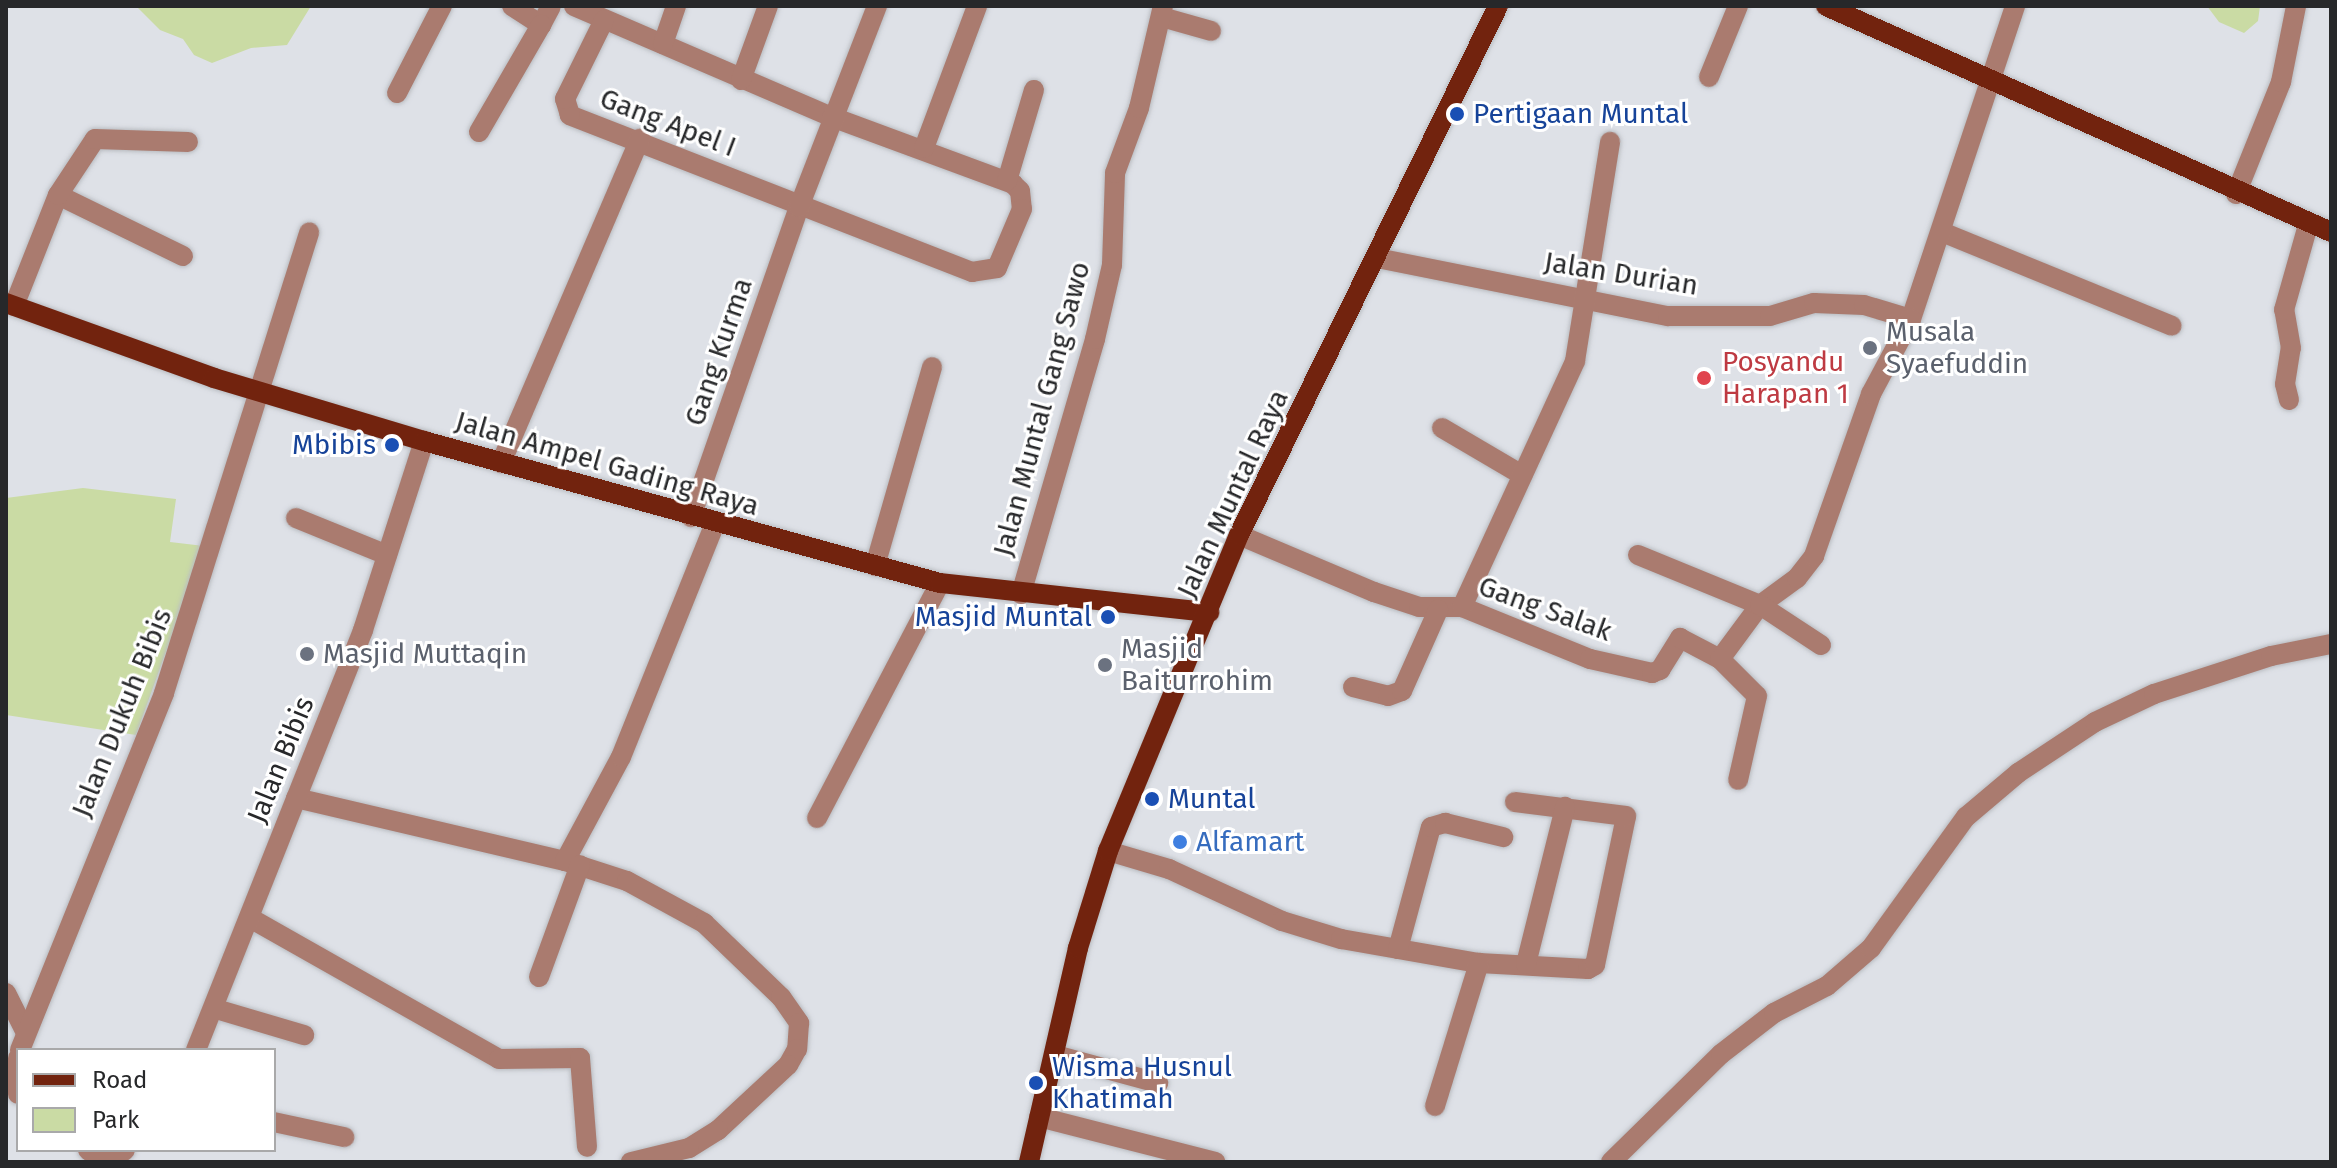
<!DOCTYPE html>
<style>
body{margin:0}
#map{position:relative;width:2337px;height:1168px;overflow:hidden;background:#dee1e7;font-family:"Fira Sans",sans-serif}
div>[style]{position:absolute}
.green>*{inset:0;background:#cadba4}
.roads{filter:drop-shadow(0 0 2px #b9bcc1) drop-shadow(0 0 2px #b9bcc1)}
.minor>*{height:20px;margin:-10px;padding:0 10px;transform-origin:10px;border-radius:10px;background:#aa7b6f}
.major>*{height:20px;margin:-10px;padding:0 10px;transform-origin:10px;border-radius:10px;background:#72230e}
.dots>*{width:22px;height:22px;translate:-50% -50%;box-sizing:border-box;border:4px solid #fff;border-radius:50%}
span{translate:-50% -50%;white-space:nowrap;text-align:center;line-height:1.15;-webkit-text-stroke:6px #fff;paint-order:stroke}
.transit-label{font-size:28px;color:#164399}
.left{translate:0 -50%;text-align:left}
.right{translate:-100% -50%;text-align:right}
.street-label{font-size:28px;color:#27282a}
.worship-label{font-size:28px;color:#5b616d}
.health-label{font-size:28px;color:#be3a42}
.shop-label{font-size:28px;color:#366cbe}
.frame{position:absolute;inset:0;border:8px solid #27282a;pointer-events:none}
.legend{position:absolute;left:16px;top:1048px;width:260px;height:104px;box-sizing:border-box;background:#fff;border:2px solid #a9a9aa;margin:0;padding:10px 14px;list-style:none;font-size:24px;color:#27282a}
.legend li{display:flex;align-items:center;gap:16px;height:40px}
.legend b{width:40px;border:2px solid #a9a9aa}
</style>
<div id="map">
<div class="green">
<div style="clip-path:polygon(136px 6px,311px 6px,287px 45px,251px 48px,212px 63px,194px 55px,183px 39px,160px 30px)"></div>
<div style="clip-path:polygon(2207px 6px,2260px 6px,2258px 21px,2244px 33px,2219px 22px)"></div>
<div style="clip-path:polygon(83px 488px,176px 499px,170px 542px,204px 546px,136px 735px,6px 715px,6px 498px)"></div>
</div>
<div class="roads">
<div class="minor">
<div style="left:512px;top:6px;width:35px;rotate:33deg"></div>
<div style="left:541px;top:25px;width:21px;rotate:-62deg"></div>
<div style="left:574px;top:6px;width:281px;rotate:23.3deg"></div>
<div style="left:832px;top:117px;width:193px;rotate:20.3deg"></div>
<div style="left:1013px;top:184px;width:10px;rotate:45deg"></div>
<div style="left:1020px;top:191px;width:18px;rotate:84deg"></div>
<div style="left:1022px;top:209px;width:64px;rotate:113deg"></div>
<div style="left:997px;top:268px;width:25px;rotate:171deg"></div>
<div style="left:972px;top:272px;width:432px;rotate:-158.7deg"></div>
<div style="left:570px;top:115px;width:17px;rotate:-107deg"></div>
<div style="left:565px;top:99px;width:88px;rotate:-63.7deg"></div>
<div style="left:1162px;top:17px;width:51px;rotate:15.9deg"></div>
<div style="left:663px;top:44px;width:40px;rotate:-71.1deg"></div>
<div style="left:1709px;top:77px;width:77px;rotate:-67.8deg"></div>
<div style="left:741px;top:80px;width:79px;rotate:-70deg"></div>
<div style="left:397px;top:93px;width:98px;rotate:-62.7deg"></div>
<div style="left:479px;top:132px;width:124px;rotate:-59.9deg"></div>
<div style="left:924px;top:148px;width:152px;rotate:-69.5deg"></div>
<div style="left:1007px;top:181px;width:95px;rotate:-73.5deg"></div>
<div style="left:2236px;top:194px;width:121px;rotate:-68.1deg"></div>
<div style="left:2281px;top:82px;width:77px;rotate:-78.8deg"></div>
<div style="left:58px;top:195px;width:139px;rotate:26deg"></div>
<div style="left:1942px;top:232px;width:248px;rotate:22.2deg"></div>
<div style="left:1377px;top:258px;width:297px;rotate:11.3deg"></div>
<div style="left:1668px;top:316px;width:102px"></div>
<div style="left:1770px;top:316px;width:46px;rotate:-16.5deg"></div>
<div style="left:1814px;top:303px;width:50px;rotate:2.3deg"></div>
<div style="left:1864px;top:305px;width:49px;rotate:16.6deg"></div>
<div style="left:1911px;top:319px;width:330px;rotate:-71.6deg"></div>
<div style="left:14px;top:306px;width:119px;rotate:-68.4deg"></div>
<div style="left:58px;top:195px;width:67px;rotate:-56.5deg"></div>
<div style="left:95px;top:139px;width:93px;rotate:1.8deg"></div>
<div style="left:2289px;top:400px;width:16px;rotate:-104deg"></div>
<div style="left:2285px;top:384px;width:36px;rotate:-81deg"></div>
<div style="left:2291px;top:348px;width:39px;rotate:-100deg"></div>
<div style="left:2284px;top:310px;width:88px;rotate:-74.2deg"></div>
<div style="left:1442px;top:428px;width:93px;rotate:30.4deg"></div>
<div style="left:501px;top:463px;width:353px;rotate:-66.8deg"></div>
<div style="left:691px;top:517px;width:328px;rotate:-70.8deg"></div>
<div style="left:799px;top:207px;width:216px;rotate:-68.8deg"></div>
<div style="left:296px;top:518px;width:98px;rotate:22.1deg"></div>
<div style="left:1239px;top:535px;width:147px;rotate:22.9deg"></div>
<div style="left:1374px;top:592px;width:47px;rotate:18.4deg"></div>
<div style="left:1419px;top:607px;width:43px"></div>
<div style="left:1462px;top:607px;width:138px;rotate:22.1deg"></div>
<div style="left:1590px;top:659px;width:64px;rotate:12.7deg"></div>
<div style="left:1652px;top:673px;width:9px;rotate:-21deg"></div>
<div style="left:1660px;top:670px;width:38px;rotate:-58deg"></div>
<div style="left:1680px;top:638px;width:45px;rotate:27.7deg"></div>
<div style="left:1720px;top:659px;width:67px;rotate:-53.5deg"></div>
<div style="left:1760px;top:605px;width:46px;rotate:-36.1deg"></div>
<div style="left:1797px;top:578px;width:28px;rotate:-52deg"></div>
<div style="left:1814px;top:556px;width:172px;rotate:-70.6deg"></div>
<div style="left:1871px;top:394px;width:85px;rotate:-61.9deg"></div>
<div style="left:1638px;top:555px;width:132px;rotate:22.3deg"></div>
<div style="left:1760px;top:605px;width:73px;rotate:33.3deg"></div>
<div style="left:875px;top:566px;width:207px;rotate:-74deg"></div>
<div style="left:1021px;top:594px;width:266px;rotate:-73.8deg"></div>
<div style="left:1095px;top:339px;width:76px;rotate:-77.1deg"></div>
<div style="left:1112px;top:265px;width:92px;rotate:-88.1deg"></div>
<div style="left:1115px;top:173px;width:69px;rotate:-69.7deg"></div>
<div style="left:1139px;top:108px;width:105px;rotate:-76.8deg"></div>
<div style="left:1462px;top:607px;width:271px;rotate:-65.3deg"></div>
<div style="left:1575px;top:361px;width:222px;rotate:-80.9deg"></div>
<div style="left:1720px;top:659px;width:52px;rotate:45deg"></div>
<div style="left:1757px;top:696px;width:86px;rotate:102.7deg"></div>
<div style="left:1353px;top:687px;width:36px;rotate:14deg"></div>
<div style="left:1388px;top:696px;width:15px;rotate:-20deg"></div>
<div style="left:1402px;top:691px;width:89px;rotate:-66deg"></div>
<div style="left:296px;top:798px;width:276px;rotate:13.2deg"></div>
<div style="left:565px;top:861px;width:65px;rotate:17.9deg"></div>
<div style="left:627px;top:881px;width:88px;rotate:28.6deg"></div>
<div style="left:704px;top:923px;width:107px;rotate:43.9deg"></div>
<div style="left:781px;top:997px;width:32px;rotate:55deg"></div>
<div style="left:799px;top:1023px;width:26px;rotate:94deg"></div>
<div style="left:797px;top:1049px;width:18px;rotate:119deg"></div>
<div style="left:788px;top:1065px;width:96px;rotate:137.1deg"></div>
<div style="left:718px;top:1130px;width:34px;rotate:148deg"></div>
<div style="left:689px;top:1148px;width:60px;rotate:166.4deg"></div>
<div style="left:817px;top:818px;width:265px;rotate:-62.4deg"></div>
<div style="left:1108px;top:851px;width:64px;rotate:16.4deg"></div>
<div style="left:1169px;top:869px;width:124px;rotate:24.7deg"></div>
<div style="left:1282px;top:921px;width:62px;rotate:17deg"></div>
<div style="left:1341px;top:939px;width:140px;rotate:9.9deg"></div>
<div style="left:1479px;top:963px;width:109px;rotate:3.2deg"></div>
<div style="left:1588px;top:969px;width:8px;rotate:-30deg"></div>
<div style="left:1595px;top:965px;width:152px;rotate:-78.2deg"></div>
<div style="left:1626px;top:816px;width:112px;rotate:-172.8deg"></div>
<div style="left:565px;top:861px;width:118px;rotate:-61.7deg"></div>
<div style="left:621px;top:757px;width:252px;rotate:-68.1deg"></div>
<div style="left:250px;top:918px;width:286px;rotate:29.5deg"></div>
<div style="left:499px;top:1059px;width:81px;rotate:-0.7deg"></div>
<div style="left:580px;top:1058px;width:89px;rotate:85.5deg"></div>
<div style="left:1398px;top:949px;width:126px;rotate:-74.9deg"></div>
<div style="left:1431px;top:827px;width:15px;rotate:-16deg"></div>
<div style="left:1445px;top:823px;width:60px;rotate:13.6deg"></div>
<div style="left:1526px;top:964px;width:162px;rotate:-76deg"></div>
<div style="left:539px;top:977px;width:119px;rotate:-69.9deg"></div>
<div style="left:6px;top:993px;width:42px;rotate:63.4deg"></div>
<div style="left:216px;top:1009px;width:92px;rotate:16.5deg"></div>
<div style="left:20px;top:1050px;width:385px;rotate:-68deg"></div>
<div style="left:164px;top:693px;width:483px;rotate:-72.5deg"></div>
<div style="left:196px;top:1050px;width:452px;rotate:-68.3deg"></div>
<div style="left:363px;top:630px;width:199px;rotate:-72.1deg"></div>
<div style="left:1055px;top:1055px;width:107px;rotate:15.2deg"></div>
<div style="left:18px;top:1058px;width:36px;rotate:90deg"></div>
<div style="left:1435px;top:1106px;width:150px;rotate:-72.9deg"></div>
<div style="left:1039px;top:1117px;width:182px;rotate:14.3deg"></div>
<div style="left:274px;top:1122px;width:72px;rotate:12.1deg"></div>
<div style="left:88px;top:1150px;width:21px;rotate:35deg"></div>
<div style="left:109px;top:1162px;width:20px;rotate:-37deg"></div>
<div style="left:1611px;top:1162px;width:154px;rotate:-44.5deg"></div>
<div style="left:1721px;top:1054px;width:67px;rotate:-37.7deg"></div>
<div style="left:1774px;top:1013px;width:59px;rotate:-27deg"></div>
<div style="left:1827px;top:986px;width:58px;rotate:-40.8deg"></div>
<div style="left:1871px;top:948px;width:162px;rotate:-54.1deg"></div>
<div style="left:1966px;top:817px;width:68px;rotate:-40.2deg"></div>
<div style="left:2018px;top:773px;width:92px;rotate:-33.5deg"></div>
<div style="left:2095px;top:722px;width:65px;rotate:-25.4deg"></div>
<div style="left:2154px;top:694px;width:123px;rotate:-18deg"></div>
<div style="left:2271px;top:656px;width:61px;rotate:-11.3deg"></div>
</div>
<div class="major">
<div style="left:1826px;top:6px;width:553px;rotate:24.11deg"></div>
<div style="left:6px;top:303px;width:221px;rotate:19.8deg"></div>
<div style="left:214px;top:378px;width:219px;rotate:16.7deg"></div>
<div style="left:424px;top:441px;width:535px;rotate:15.39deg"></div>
<div style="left:940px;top:583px;width:271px;rotate:6.2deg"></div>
<div style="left:1029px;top:1162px;width:220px;rotate:-77.1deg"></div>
<div style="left:1078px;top:948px;width:102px;rotate:-72.8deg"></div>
<div style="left:1108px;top:851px;width:342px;rotate:-67.5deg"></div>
<div style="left:1239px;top:535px;width:589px;rotate:-63.91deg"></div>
</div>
</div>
<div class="dots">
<div style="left:1457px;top:114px;background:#1a4fb4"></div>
<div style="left:1870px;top:348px;background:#6b7280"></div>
<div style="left:1704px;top:378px;background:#e0444e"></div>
<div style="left:392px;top:445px;background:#1a4fb4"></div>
<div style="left:1108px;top:617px;background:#1a4fb4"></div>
<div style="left:307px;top:654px;background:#6b7280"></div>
<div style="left:1105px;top:665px;background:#6b7280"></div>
<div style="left:1152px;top:799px;background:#1a4fb4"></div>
<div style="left:1180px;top:842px;background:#3f7fe0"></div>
<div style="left:1036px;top:1083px;background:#1a4fb4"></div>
</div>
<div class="transit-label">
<span class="left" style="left:1473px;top:114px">Pertigaan Muntal</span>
<span class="right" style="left:376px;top:445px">Mbibis</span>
<span class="right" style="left:1092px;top:617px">Masjid Muntal</span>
<span class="left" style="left:1168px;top:799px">Muntal</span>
<span class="left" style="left:1052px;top:1083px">Wisma Husnul<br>Khatimah</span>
</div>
<div class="street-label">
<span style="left:668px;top:123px;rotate:21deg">Gang Apel I</span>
<span style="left:1621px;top:274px;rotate:9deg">Jalan Durian</span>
<span style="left:719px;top:352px;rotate:-71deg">Gang Kurma</span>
<span style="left:1042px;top:409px;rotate:-75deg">Jalan Muntal Gang Sawo</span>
<span style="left:607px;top:464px;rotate:16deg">Jalan Ampel Gading Raya</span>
<span style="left:1233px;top:494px;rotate:-65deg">Jalan Muntal Raya</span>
<span style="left:1545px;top:609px;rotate:20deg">Gang Salak</span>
<span style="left:122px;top:713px;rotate:-68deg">Jalan Dukuh Bibis</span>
<span style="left:281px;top:760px;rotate:-68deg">Jalan Bibis</span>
</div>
<div class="worship-label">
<span class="left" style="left:1886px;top:348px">Musala<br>Syaefuddin</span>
<span class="left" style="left:1121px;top:665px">Masjid<br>Baiturrohim</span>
<span class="left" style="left:323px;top:654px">Masjid Muttaqin</span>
</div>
<div class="health-label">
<span class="left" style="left:1722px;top:378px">Posyandu<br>Harapan 1</span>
</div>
<div class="shop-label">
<span class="left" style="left:1196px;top:842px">Alfamart</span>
</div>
<div class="frame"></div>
<ul class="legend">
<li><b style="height:10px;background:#72230e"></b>Road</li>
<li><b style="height:22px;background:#cadba4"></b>Park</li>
</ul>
</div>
